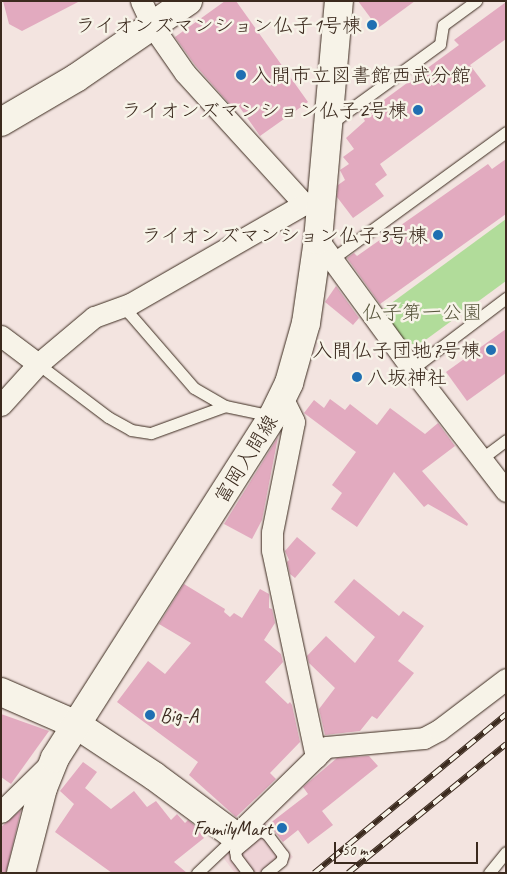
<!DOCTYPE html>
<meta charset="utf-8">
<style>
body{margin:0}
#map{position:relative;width:507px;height:874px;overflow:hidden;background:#f3e4e0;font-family:Caveat,"Klee One",sans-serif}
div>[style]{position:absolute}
.built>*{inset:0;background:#eed3d6}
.green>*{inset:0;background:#b1dc9a}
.building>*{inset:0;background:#e2aabf}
.roads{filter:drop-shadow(0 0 1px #3b2a1e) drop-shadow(0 0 1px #3b2a1e)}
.service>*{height:11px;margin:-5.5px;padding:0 5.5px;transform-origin:5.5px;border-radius:5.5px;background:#f7f3e8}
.minor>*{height:21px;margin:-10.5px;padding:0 10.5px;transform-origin:10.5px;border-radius:10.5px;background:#f7f3e8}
.tertiary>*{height:28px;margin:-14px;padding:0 14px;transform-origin:14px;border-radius:14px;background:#f7f3e8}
.secondary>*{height:28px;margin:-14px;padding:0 14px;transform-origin:14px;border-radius:14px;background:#f7f3e8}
.rail>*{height:5.5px;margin-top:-2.75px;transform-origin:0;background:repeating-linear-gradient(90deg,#f7f3e8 0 11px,#3b2a1e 0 22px);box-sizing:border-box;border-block:1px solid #3b2a1e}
.dots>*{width:14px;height:14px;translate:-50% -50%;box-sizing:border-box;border:2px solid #f7f3e8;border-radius:50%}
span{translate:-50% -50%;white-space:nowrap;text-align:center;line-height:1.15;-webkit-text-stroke:5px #f7f3e8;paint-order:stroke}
.poi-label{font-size:20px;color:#3b2a1e}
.right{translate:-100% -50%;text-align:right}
.left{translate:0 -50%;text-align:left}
.park-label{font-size:20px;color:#58563d}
.street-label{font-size:20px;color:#3b2a1e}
.frame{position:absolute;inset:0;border:2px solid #3b2a1e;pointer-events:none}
.scale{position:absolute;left:334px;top:842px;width:144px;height:22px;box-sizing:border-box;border:2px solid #3b2a1e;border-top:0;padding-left:6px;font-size:15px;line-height:18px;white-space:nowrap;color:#3b2a1e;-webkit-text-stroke:4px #f7f3e8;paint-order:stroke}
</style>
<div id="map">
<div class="built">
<div style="clip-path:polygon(262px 819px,293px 857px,274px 873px,235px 873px,222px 856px)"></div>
</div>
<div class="green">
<div style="clip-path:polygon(506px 219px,506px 281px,420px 344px,407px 344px,382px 310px)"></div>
</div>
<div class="building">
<div style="clip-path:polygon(3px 1px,80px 1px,22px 31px,9px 24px)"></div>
<div style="clip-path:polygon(225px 1px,236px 1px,308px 102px,260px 136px,238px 105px,233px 108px,195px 65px,175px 37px)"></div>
<div style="clip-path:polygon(358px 1px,415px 1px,378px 28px)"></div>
<div style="clip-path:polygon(506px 2px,506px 39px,470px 65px,486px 86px,380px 164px,387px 175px,375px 184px,384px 196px,353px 218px,337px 197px,338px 185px,345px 180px,340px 170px,349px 164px,343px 157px,354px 149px,346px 138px,365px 121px,362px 116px,459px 45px,454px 40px)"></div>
<div style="clip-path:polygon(506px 159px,506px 214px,380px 304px,347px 258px,354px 253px,357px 256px,488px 164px,492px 169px)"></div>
<div style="clip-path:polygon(336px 286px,359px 318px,353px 325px,325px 302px)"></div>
<div style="clip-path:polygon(506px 329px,506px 373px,467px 401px,446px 372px)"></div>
<div style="clip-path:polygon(330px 399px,345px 410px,350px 404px,377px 425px,390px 408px,425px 434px,438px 423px,455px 446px,422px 471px,468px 524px,467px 526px,428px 504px,424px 507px,394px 472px,357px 527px,331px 509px,342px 493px,332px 485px,356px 452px,304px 413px,314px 400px,324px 408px)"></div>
<div style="clip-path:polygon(278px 437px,262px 520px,252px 539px,224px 524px)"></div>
<div style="clip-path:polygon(297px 537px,316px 553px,295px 578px,290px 574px,287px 562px,289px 560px,285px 551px)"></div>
<div style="clip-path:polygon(354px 579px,399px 616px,403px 611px,424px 626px,398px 661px,414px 673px,377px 719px,372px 716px,360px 731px,325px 735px,319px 709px,335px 688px,309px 663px,307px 656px,326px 636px,355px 663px,375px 637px,334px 602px)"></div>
<div style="clip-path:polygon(184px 584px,225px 609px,224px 612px,230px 617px,234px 613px,242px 618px,260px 589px,269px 594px,269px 608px,272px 609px,275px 623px,264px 640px,281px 654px,283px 662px,265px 682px,288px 704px,290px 702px,292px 705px,300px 742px,270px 773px,276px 779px,236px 817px,189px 775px,198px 762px,117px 702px,148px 661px,165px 674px,191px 643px,159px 624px)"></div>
<div style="clip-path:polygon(1px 714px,49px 731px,11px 784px,1px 777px)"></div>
<div style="clip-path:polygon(369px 756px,378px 766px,322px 811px,333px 825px,308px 844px,298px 830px,283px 842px,269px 824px,308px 794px,303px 787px,337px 758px)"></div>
<div style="clip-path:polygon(83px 762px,97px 772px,85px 788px,111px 809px,134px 791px,147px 807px,156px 801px,171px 820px,177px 814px,185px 823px,188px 820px,193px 824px,204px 838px,174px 862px,187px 873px,112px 873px,55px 832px,74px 804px,60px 791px)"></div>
<div style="clip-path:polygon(21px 810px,6px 873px,1px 873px,1px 827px)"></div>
</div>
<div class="roads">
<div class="service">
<div style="left:330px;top:124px;width:136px;rotate:-36deg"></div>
<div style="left:440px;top:44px;width:19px;rotate:-81deg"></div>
<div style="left:443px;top:25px;width:41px;rotate:-36deg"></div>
<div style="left:332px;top:259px;width:215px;rotate:-36.1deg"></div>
<div style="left:130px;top:304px;width:9px;rotate:96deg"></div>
<div style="left:129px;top:313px;width:99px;rotate:49.1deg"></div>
<div style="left:194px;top:388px;width:36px;rotate:30deg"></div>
<div style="left:225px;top:406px;width:49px;rotate:11.8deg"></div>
<div style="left:38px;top:364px;width:88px;rotate:37.1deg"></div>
<div style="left:108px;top:417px;width:26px;rotate:29deg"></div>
<div style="left:131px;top:430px;width:20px;rotate:9deg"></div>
<div style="left:151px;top:433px;width:79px;rotate:-20deg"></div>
<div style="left:412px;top:369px;width:118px;rotate:-37.1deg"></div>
<div style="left:481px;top:459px;width:31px;rotate:-37deg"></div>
<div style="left:197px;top:873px;width:52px;rotate:-43.5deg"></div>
<div style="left:248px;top:873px;width:20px;rotate:-127deg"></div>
<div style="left:236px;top:857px;width:6px;rotate:-99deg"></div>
<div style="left:235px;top:851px;width:33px;rotate:-40deg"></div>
<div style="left:260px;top:830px;width:8px;rotate:30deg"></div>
<div style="left:267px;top:834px;width:26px;rotate:53deg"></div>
<div style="left:283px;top:855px;width:6px;rotate:108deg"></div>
<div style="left:281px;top:861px;width:19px;rotate:141deg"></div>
<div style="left:489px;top:873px;width:27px;rotate:-51deg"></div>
</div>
<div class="minor">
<div style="left:141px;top:1px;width:29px;rotate:65deg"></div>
<div style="left:153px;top:27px;width:56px;rotate:55.2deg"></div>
<div style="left:185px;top:73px;width:177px;rotate:47.7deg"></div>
<div style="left:304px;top:204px;width:13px;rotate:-4deg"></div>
<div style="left:318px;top:240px;width:160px;rotate:53.9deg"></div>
<div style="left:412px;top:369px;width:154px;rotate:52.4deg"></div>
<div style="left:1px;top:336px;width:46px;rotate:37.1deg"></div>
<div style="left:283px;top:399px;width:25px;rotate:64deg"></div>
<div style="left:294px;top:422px;width:112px;rotate:101.3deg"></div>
<div style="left:272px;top:532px;width:18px;rotate:90deg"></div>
<div style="left:272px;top:550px;width:212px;rotate:78deg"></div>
<div style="left:1px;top:405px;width:55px;rotate:-47.9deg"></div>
<div style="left:38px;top:364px;width:73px;rotate:-40deg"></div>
<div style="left:94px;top:317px;width:38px;rotate:-20deg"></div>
<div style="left:130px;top:304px;width:201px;rotate:-29.9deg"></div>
<div style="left:1px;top:812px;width:71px;rotate:-44.4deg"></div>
<div style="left:235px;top:836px;width:127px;rotate:-44.4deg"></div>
<div style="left:326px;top:747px;width:98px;rotate:-5.2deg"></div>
<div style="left:424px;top:738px;width:17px;rotate:-28deg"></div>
<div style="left:439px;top:730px;width:84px;rotate:-37.3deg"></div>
</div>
<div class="tertiary">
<div style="left:1px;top:122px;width:87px;rotate:-30.4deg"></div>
<div style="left:76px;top:78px;width:136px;rotate:-34.5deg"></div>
<div style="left:1px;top:692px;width:83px;rotate:23.5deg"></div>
<div style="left:77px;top:725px;width:92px;rotate:33.5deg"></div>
<div style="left:154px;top:776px;width:101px;rotate:36.5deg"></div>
</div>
<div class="secondary">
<div style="left:21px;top:873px;width:88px;rotate:-75.5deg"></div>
<div style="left:43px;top:788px;width:32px;rotate:-68deg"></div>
<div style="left:55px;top:758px;width:406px;rotate:-57.5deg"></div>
<div style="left:273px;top:416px;width:37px;rotate:-64deg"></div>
<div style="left:289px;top:383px;width:62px;rotate:-74.2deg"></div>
<div style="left:306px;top:323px;width:84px;rotate:-81.8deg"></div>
<div style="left:318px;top:240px;width:240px;rotate:-85deg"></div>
</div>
</div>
<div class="rail">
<div style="left:314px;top:873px;width:249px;rotate:-39.6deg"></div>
<div style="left:348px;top:873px;width:204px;rotate:-39.2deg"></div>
</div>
<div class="dots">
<div style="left:372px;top:25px;background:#1f6fb2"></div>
<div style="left:241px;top:75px;background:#1f6fb2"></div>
<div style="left:418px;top:110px;background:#1f6fb2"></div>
<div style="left:438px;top:235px;background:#1f6fb2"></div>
<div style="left:491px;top:350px;background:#1f6fb2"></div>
<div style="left:357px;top:377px;background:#1f6fb2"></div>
<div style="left:150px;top:715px;background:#1f6fb2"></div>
<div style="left:282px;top:828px;background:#1f6fb2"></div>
</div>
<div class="poi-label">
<span class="right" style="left:362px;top:25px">ライオンズマンション仏子1号棟</span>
<span class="left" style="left:251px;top:75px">入間市立図書館西武分館</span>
<span class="right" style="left:408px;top:110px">ライオンズマンション仏子2号棟</span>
<span class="right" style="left:428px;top:235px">ライオンズマンション仏子3号棟</span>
<span class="right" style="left:481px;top:350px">入間仏子団地7号棟</span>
<span class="left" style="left:367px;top:377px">八坂神社</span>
<span class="left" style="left:160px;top:715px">Big-A</span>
<span class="right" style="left:272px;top:828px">FamilyMart</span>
</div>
<div class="park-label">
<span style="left:422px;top:312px">仏子第一公園</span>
</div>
<div class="street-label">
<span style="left:246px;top:459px;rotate:-58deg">富岡入間線</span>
</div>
<div class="frame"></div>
<div class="scale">50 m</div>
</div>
